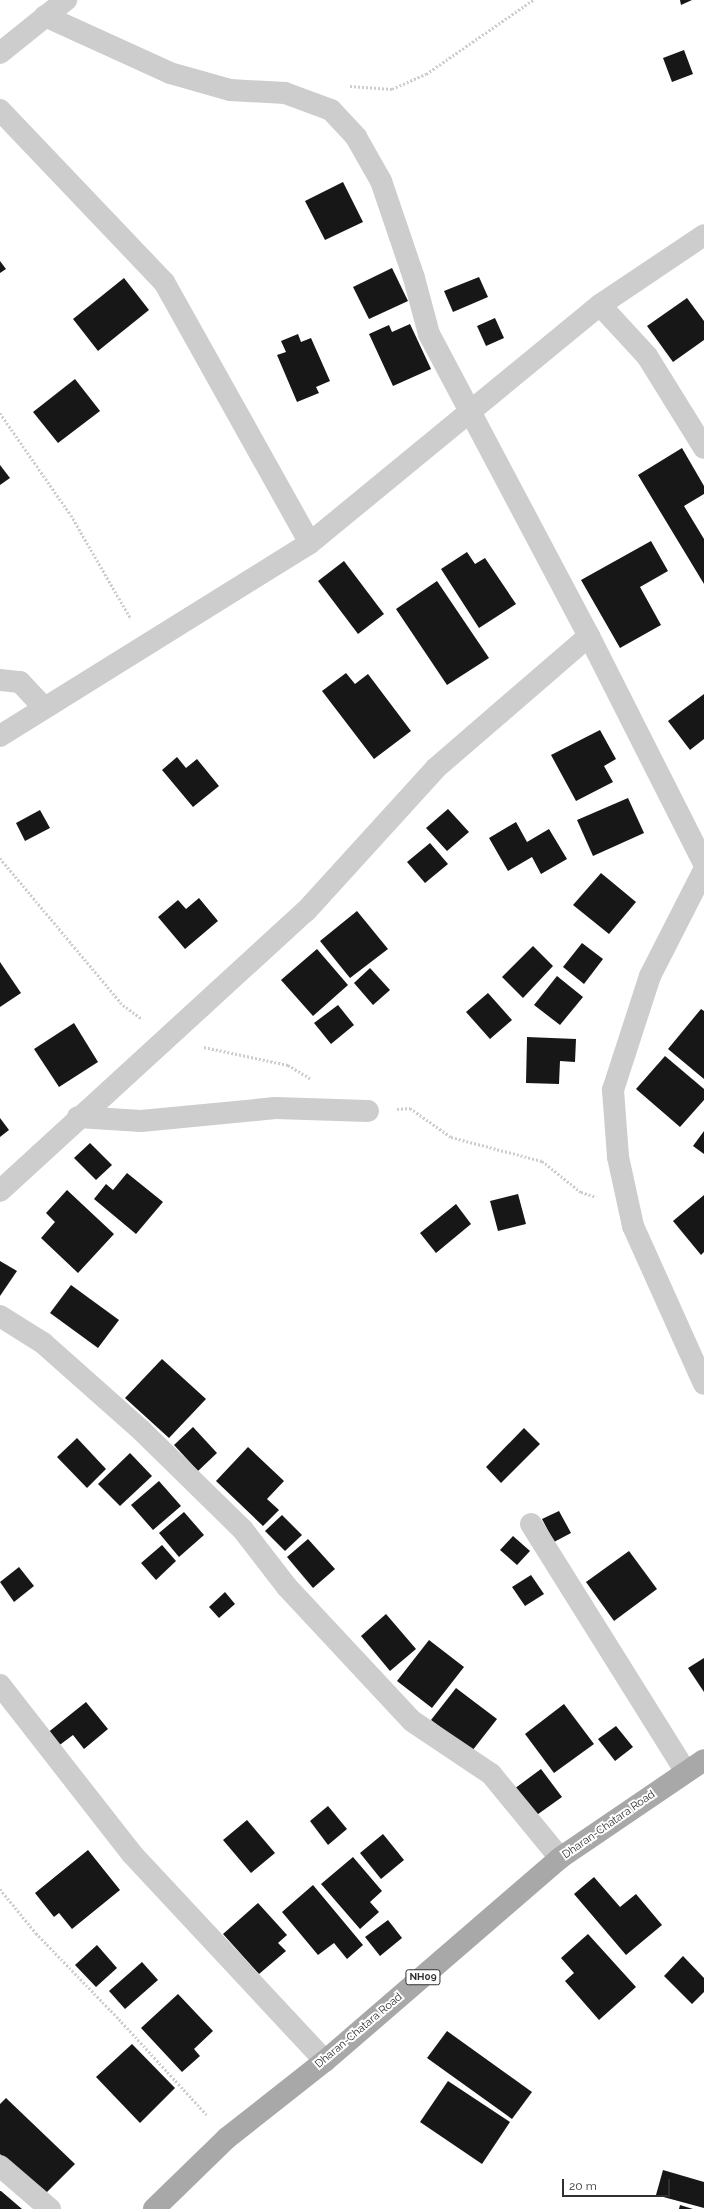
<!DOCTYPE html>
<style>
body{margin:0}
#map{position:relative;width:704px;height:2209px;overflow:hidden;background:#fff;font-family:Raleway,sans-serif}
div>[style]{position:absolute}
.building>*{inset:0;background:#171717}
.path>*{height:2.5px;margin-top:-1.25px;transform-origin:0;background:repeating-linear-gradient(90deg,#cdcdcd 0 2px,transparent 0 4px)}
.minor>*{height:22px;margin:-11px;padding:0 11px;transform-origin:11px;border-radius:11px;background:#cdcdcd}
.primary>*{height:22px;margin:-11px;padding:0 11px;transform-origin:11px;border-radius:11px;background:#a8a8a8}
span{translate:-50% -50%;white-space:nowrap;text-align:center;line-height:1.15;-webkit-text-stroke:4px #fff;paint-order:stroke}
.shield-label span{padding:1px 3px;background:#fff;border:1px solid;border-radius:3px;-webkit-text-stroke-width:0}
.shield-label{font-size:10px;color:#303030;font-weight:700}
.street-label{font-size:11px;color:#303030}
.scale{position:absolute;left:562px;top:2179px;width:108px;height:18px;box-sizing:border-box;border:2px solid #303030;border-top:0;padding-left:5px;font-size:12px;line-height:14px;white-space:nowrap;color:#303030;-webkit-text-stroke:3px #fff;paint-order:stroke}
</style>
<div id="map">
<div class="building">
<div style="clip-path:polygon(680px 0,692px 0,681px 5px)"></div>
<div style="clip-path:polygon(684px 50px,693px 74px,672px 82px,663px 58px)"></div>
<div style="clip-path:polygon(343px 182px,363px 222px,325px 240px,305px 201px)"></div>
<div style="clip-path:polygon(0 261px,6px 269px,0 273px)"></div>
<div style="clip-path:polygon(392px 268px,408px 301px,369px 319px,353px 287px)"></div>
<div style="clip-path:polygon(479px 277px,488px 297px,453px 312px,444px 291px)"></div>
<div style="clip-path:polygon(124px 278px,149px 310px,98px 351px,73px 319px)"></div>
<div style="clip-path:polygon(687px 298px,704px 321px,704px 340px,673px 362px,647px 326px)"></div>
<div style="clip-path:polygon(495px 318px,504px 338px,486px 346px,477px 326px)"></div>
<div style="clip-path:polygon(410px 324px,431px 369px,393px 386px,369px 334px,389px 325px,392px 332px)"></div>
<div style="clip-path:polygon(298px 334px,301px 342px,311px 338px,330px 381px,316px 387px,319px 393px,297px 402px,277px 355px,286px 352px,281px 341px)"></div>
<div style="clip-path:polygon(75px 379px,100px 411px,58px 443px,33px 412px)"></div>
<div style="clip-path:polygon(682px 448px,704px 486px,704px 494px,684px 506px,704px 539px,704px 584px,638px 475px)"></div>
<div style="clip-path:polygon(0 465px,10px 478px,0 485px)"></div>
<div style="clip-path:polygon(651px 541px,668px 571px,640px 587px,661px 625px,620px 648px,581px 580px)"></div>
<div style="clip-path:polygon(467px 552px,475px 564px,485px 558px,516px 604px,479px 628px,441px 569px)"></div>
<div style="clip-path:polygon(344px 561px,384px 614px,358px 634px,318px 581px)"></div>
<div style="clip-path:polygon(437px 581px,489px 658px,447px 685px,396px 609px)"></div>
<div style="clip-path:polygon(346px 673px,355px 684px,368px 674px,411px 731px,374px 759px,322px 691px)"></div>
<div style="clip-path:polygon(704px 694px,704px 739px,690px 750px,668px 721px)"></div>
<div style="clip-path:polygon(600px 730px,616px 759px,604px 766px,613px 782px,576px 801px,551px 755px)"></div>
<div style="clip-path:polygon(177px 757px,186px 768px,197px 759px,219px 786px,193px 807px,162px 770px)"></div>
<div style="clip-path:polygon(628px 798px,644px 833px,593px 856px,577px 820px)"></div>
<div style="clip-path:polygon(448px 809px,469px 832px,447px 851px,426px 828px)"></div>
<div style="clip-path:polygon(40px 810px,50px 828px,25px 841px,16px 823px)"></div>
<div style="clip-path:polygon(516px 822px,527px 842px,549px 829px,567px 859px,541px 874px,532px 857px,508px 871px,489px 838px)"></div>
<div style="clip-path:polygon(430px 843px,448px 864px,425px 883px,407px 862px)"></div>
<div style="clip-path:polygon(601px 873px,636px 902px,609px 934px,573px 905px)"></div>
<div style="clip-path:polygon(199px 898px,218px 921px,185px 949px,158px 917px,178px 900px,186px 909px)"></div>
<div style="clip-path:polygon(357px 911px,388px 949px,350px 978px,320px 941px)"></div>
<div style="clip-path:polygon(582px 943px,603px 959px,584px 984px,563px 967px)"></div>
<div style="clip-path:polygon(533px 946px,553px 966px,523px 998px,502px 977px)"></div>
<div style="clip-path:polygon(317px 949px,348px 985px,313px 1016px,281px 980px)"></div>
<div style="clip-path:polygon(0 962px,21px 993px,0 1007px)"></div>
<div style="clip-path:polygon(370px 968px,390px 990px,373px 1005px,354px 983px)"></div>
<div style="clip-path:polygon(557px 976px,583px 997px,560px 1025px,534px 1005px)"></div>
<div style="clip-path:polygon(488px 993px,512px 1020px,490px 1039px,466px 1012px)"></div>
<div style="clip-path:polygon(338px 1005px,354px 1025px,331px 1044px,314px 1023px)"></div>
<div style="clip-path:polygon(701px 1009px,704px 1011px,704px 1079px,668px 1049px)"></div>
<div style="clip-path:polygon(74px 1023px,98px 1062px,59px 1087px,34px 1049px)"></div>
<div style="clip-path:polygon(527px 1037px,576px 1039px,575px 1062px,560px 1061px,559px 1084px,526px 1083px)"></div>
<div style="clip-path:polygon(665px 1056px,704px 1089px,704px 1100px,680px 1127px,636px 1089px)"></div>
<div style="clip-path:polygon(0 1118px,9px 1130px,0 1137px)"></div>
<div style="clip-path:polygon(704px 1131px,704px 1154px,693px 1146px)"></div>
<div style="clip-path:polygon(90px 1143px,112px 1165px,96px 1180px,74px 1158px)"></div>
<div style="clip-path:polygon(127px 1173px,163px 1202px,136px 1234px,94px 1199px,106px 1184px,113px 1190px)"></div>
<div style="clip-path:polygon(67px 1190px,114px 1234px,78px 1273px,41px 1238px,55px 1222px,46px 1213px)"></div>
<div style="clip-path:polygon(518px 1194px,526px 1224px,498px 1231px,490px 1201px)"></div>
<div style="clip-path:polygon(704px 1195px,704px 1252px,701px 1255px,673px 1221px)"></div>
<div style="clip-path:polygon(456px 1204px,471px 1224px,436px 1253px,420px 1233px)"></div>
<div style="clip-path:polygon(0 1261px,17px 1271px,0 1296px)"></div>
<div style="clip-path:polygon(71px 1285px,119px 1320px,98px 1348px,50px 1313px)"></div>
<div style="clip-path:polygon(162px 1359px,206px 1399px,169px 1438px,125px 1398px)"></div>
<div style="clip-path:polygon(193px 1427px,217px 1453px,198px 1471px,174px 1445px)"></div>
<div style="clip-path:polygon(524px 1428px,540px 1444px,501px 1483px,486px 1467px)"></div>
<div style="clip-path:polygon(77px 1438px,106px 1469px,87px 1488px,57px 1457px)"></div>
<div style="clip-path:polygon(248px 1447px,284px 1481px,267px 1499px,279px 1510px,263px 1526px,216px 1481px)"></div>
<div style="clip-path:polygon(130px 1453px,152px 1476px,120px 1506px,98px 1484px)"></div>
<div style="clip-path:polygon(159px 1481px,181px 1506px,153px 1530px,131px 1505px)"></div>
<div style="clip-path:polygon(559px 1511px,571px 1533px,554px 1542px,542px 1519px)"></div>
<div style="clip-path:polygon(184px 1512px,204px 1535px,179px 1557px,159px 1533px)"></div>
<div style="clip-path:polygon(282px 1515px,302px 1535px,285px 1551px,265px 1531px)"></div>
<div style="clip-path:polygon(513px 1536px,530px 1551px,517px 1565px,500px 1550px)"></div>
<div style="clip-path:polygon(308px 1539px,335px 1569px,313px 1588px,287px 1557px)"></div>
<div style="clip-path:polygon(162px 1545px,176px 1561px,156px 1580px,141px 1563px)"></div>
<div style="clip-path:polygon(629px 1551px,657px 1589px,614px 1621px,586px 1582px)"></div>
<div style="clip-path:polygon(19px 1567px,34px 1586px,14px 1602px,0 1582px)"></div>
<div style="clip-path:polygon(531px 1575px,544px 1594px,525px 1606px,512px 1587px)"></div>
<div style="clip-path:polygon(225px 1592px,235px 1604px,219px 1618px,209px 1607px)"></div>
<div style="clip-path:polygon(386px 1614px,416px 1649px,390px 1671px,361px 1636px)"></div>
<div style="clip-path:polygon(429px 1640px,464px 1667px,432px 1708px,397px 1681px)"></div>
<div style="clip-path:polygon(704px 1658px,704px 1692px,688px 1668px)"></div>
<div style="clip-path:polygon(456px 1688px,497px 1719px,472px 1751px,431px 1720px)"></div>
<div style="clip-path:polygon(86px 1702px,108px 1729px,84px 1749px,73px 1735px,57px 1747px,46px 1734px)"></div>
<div style="clip-path:polygon(564px 1704px,594px 1744px,554px 1773px,525px 1734px)"></div>
<div style="clip-path:polygon(616px 1726px,633px 1747px,615px 1761px,598px 1739px)"></div>
<div style="clip-path:polygon(541px 1769px,562px 1797px,534px 1817px,514px 1789px)"></div>
<div style="clip-path:polygon(328px 1806px,347px 1829px,328px 1845px,310px 1821px)"></div>
<div style="clip-path:polygon(247px 1820px,275px 1853px,251px 1873px,223px 1840px)"></div>
<div style="clip-path:polygon(383px 1834px,404px 1860px,381px 1879px,360px 1853px)"></div>
<div style="clip-path:polygon(88px 1850px,120px 1890px,72px 1929px,59px 1913px,54px 1917px,35px 1893px)"></div>
<div style="clip-path:polygon(353px 1857px,382px 1891px,370px 1902px,379px 1912px,360px 1929px,321px 1884px)"></div>
<div style="clip-path:polygon(594px 1877px,620px 1907px,636px 1894px,662px 1925px,626px 1955px,574px 1894px)"></div>
<div style="clip-path:polygon(313px 1885px,363px 1945px,347px 1959px,334px 1943px,318px 1955px,282px 1912px)"></div>
<div style="clip-path:polygon(258px 1903px,287px 1935px,278px 1943px,286px 1951px,259px 1974px,223px 1934px)"></div>
<div style="clip-path:polygon(388px 1920px,402px 1938px,380px 1956px,365px 1937px)"></div>
<div style="clip-path:polygon(588px 1934px,636px 1987px,599px 2020px,565px 1981px,574px 1973px,561px 1958px)"></div>
<div style="clip-path:polygon(97px 1945px,117px 1968px,96px 1987px,75px 1965px)"></div>
<div style="clip-path:polygon(683px 1956px,704px 1978px,704px 1992px,692px 2004px,664px 1976px)"></div>
<div style="clip-path:polygon(142px 1962px,158px 1980px,125px 2009px,109px 1991px)"></div>
<div style="clip-path:polygon(178px 1994px,213px 2031px,194px 2049px,200px 2056px,182px 2072px,141px 2028px)"></div>
<div style="clip-path:polygon(447px 2031px,532px 2092px,512px 2119px,427px 2058px)"></div>
<div style="clip-path:polygon(132px 2044px,175px 2088px,140px 2123px,96px 2077px)"></div>
<div style="clip-path:polygon(448px 2081px,510px 2122px,482px 2164px,420px 2122px)"></div>
<div style="clip-path:polygon(6px 2098px,75px 2164px,43px 2196px,0 2154px,0 2104px)"></div>
<div style="clip-path:polygon(663px 2170px,704px 2182px,704px 2208px,656px 2195px)"></div>
<div style="clip-path:polygon(0 2191px,1px 2191px,22px 2209px,0 2209px)"></div>
<div style="clip-path:polygon(680px 2205px,693px 2209px,679px 2209px)"></div>
</div>
<div class="path">
<div style="left:350px;top:86px;width:42px;rotate:4.1deg"></div>
<div style="left:392px;top:89px;width:37px;rotate:-24deg"></div>
<div style="left:426px;top:74px;width:130px;rotate:-34.7deg"></div>
<div style="left:0;top:413px;width:124px;rotate:55.2deg"></div>
<div style="left:71px;top:515px;width:120px;rotate:60deg"></div>
<div style="left:0;top:858px;width:192px;rotate:50.1deg"></div>
<div style="left:123px;top:1005px;width:24px;rotate:36deg"></div>
<div style="left:204px;top:1047px;width:86px;rotate:12.1deg"></div>
<div style="left:288px;top:1065px;width:26px;rotate:31deg"></div>
<div style="left:397px;top:1109px;width:13px;rotate:-4deg"></div>
<div style="left:410px;top:1108px;width:50px;rotate:35.3deg"></div>
<div style="left:451px;top:1137px;width:94px;rotate:14.8deg"></div>
<div style="left:542px;top:1161px;width:50px;rotate:38.5deg"></div>
<div style="left:581px;top:1192px;width:16px;rotate:18deg"></div>
<div style="left:0;top:1889px;width:57px;rotate:50.7deg"></div>
<div style="left:36px;top:1933px;width:120px;rotate:46deg"></div>
<div style="left:119px;top:2019px;width:130px;rotate:47.5deg"></div>
</div>
<div class="minor">
<div style="left:45px;top:16px;width:137px;rotate:24.5deg"></div>
<div style="left:170px;top:73px;width:62px;rotate:15.8deg"></div>
<div style="left:230px;top:90px;width:55px;rotate:3.1deg"></div>
<div style="left:285px;top:93px;width:49px;rotate:20.3deg"></div>
<div style="left:331px;top:110px;width:37px;rotate:47deg"></div>
<div style="left:356px;top:137px;width:51px;rotate:60.4deg"></div>
<div style="left:381px;top:181px;width:102px;rotate:71.2deg"></div>
<div style="left:414px;top:278px;width:58px;rotate:75deg"></div>
<div style="left:429px;top:334px;width:342px;rotate:62.1deg"></div>
<div style="left:589px;top:636px;width:255px;rotate:63.2deg"></div>
<div style="left:0;top:53px;width:85px;rotate:-38.8deg"></div>
<div style="left:0;top:110px;width:238px;rotate:46.4deg"></div>
<div style="left:164px;top:282px;width:299px;rotate:60.8deg"></div>
<div style="left:600px;top:305px;width:69px;rotate:47.3deg"></div>
<div style="left:647px;top:356px;width:108px;rotate:58.2deg"></div>
<div style="left:0;top:680px;width:20px;rotate:6deg"></div>
<div style="left:20px;top:682px;width:34px;rotate:47deg"></div>
<div style="left:0;top:736px;width:365px;rotate:-31.9deg"></div>
<div style="left:310px;top:543px;width:375px;rotate:-39.4deg"></div>
<div style="left:600px;top:305px;width:125px;rotate:-33.9deg"></div>
<div style="left:704px;top:870px;width:119px;rotate:117deg"></div>
<div style="left:650px;top:976px;width:120px;rotate:108deg"></div>
<div style="left:613px;top:1090px;width:67px;rotate:85.7deg"></div>
<div style="left:618px;top:1157px;width:71px;rotate:77.7deg"></div>
<div style="left:633px;top:1226px;width:173px;rotate:65.8deg"></div>
<div style="left:78px;top:1117px;width:63px;rotate:3.6deg"></div>
<div style="left:141px;top:1121px;width:135px;rotate:-5.5deg"></div>
<div style="left:275px;top:1108px;width:93px;rotate:1.8deg"></div>
<div style="left:0;top:1191px;width:415px;rotate:-42.5deg"></div>
<div style="left:306px;top:911px;width:193px;rotate:-47.7deg"></div>
<div style="left:436px;top:768px;width:202px;rotate:-40.8deg"></div>
<div style="left:0;top:1316px;width:51px;rotate:32.1deg"></div>
<div style="left:43px;top:1343px;width:132px;rotate:41.6deg"></div>
<div style="left:142px;top:1431px;width:141px;rotate:44.4deg"></div>
<div style="left:243px;top:1530px;width:72px;rotate:52.3deg"></div>
<div style="left:287px;top:1587px;width:183px;rotate:47deg"></div>
<div style="left:412px;top:1721px;width:95px;rotate:33.9deg"></div>
<div style="left:491px;top:1774px;width:109px;rotate:50.6deg"></div>
<div style="left:531px;top:1524px;width:290px;rotate:58deg"></div>
<div style="left:0;top:1685px;width:214px;rotate:52deg"></div>
<div style="left:132px;top:1854px;width:283px;rotate:47deg"></div>
<div style="left:0;top:2166px;width:66px;rotate:40.7deg"></div>
</div>
<div class="primary">
<div style="left:154px;top:2209px;width:102px;rotate:-44.2deg"></div>
<div style="left:227px;top:2138px;width:125px;rotate:-38.2deg"></div>
<div style="left:325px;top:2061px;width:311px;rotate:-40.8deg"></div>
<div style="left:560px;top:1858px;width:174px;rotate:-34.2deg"></div>
</div>
<div class="shield-label">
<span style="left:423px;top:1977px">NH09</span>
</div>
<div class="street-label">
<span style="left:609px;top:1825px;rotate:-35deg">Dharan-Chatara Road</span>
<span style="left:359px;top:2031px;rotate:-40deg">Dharan-Chatara Road</span>
</div>
<div class="scale">20 m</div>
</div>
